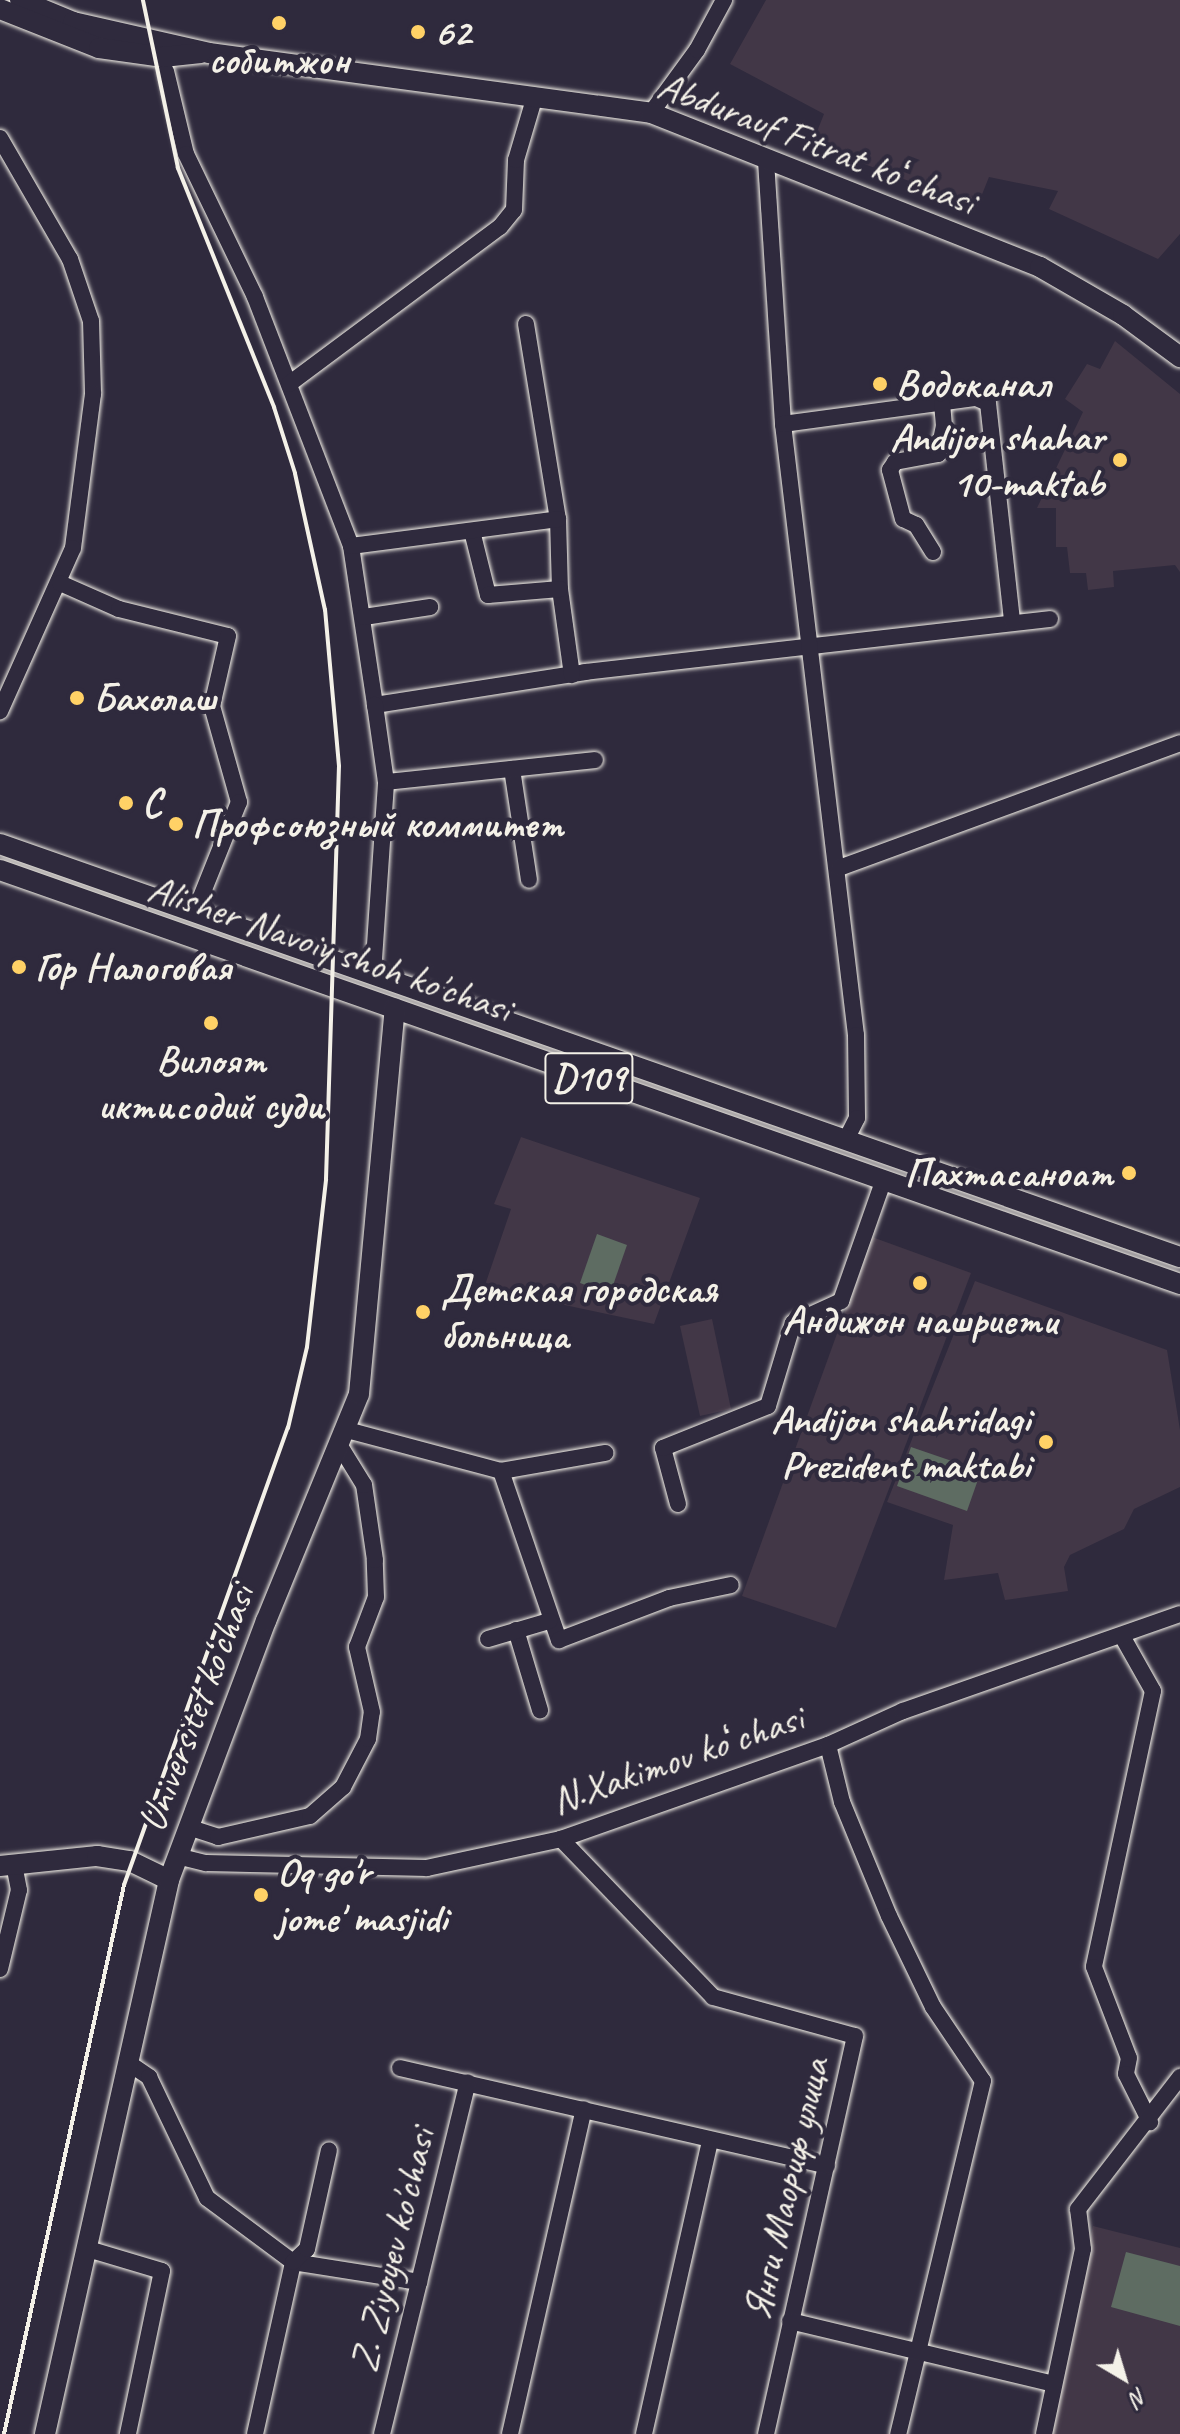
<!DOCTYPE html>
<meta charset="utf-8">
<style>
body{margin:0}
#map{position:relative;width:1180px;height:2434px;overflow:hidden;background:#2f2a3d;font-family:Caveat,sans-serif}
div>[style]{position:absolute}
.built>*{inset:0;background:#423747}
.green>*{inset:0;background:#5e6c62}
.roads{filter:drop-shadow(0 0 2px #f4f1e8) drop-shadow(0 0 2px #f4f1e8)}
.minor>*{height:16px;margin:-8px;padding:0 8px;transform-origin:8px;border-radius:8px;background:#2f2a3d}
.major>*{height:20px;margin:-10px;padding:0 10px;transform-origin:10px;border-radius:10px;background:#2f2a3d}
.rail>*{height:4px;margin:-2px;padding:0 2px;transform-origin:2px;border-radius:2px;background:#f4f1e8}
.dots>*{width:22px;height:22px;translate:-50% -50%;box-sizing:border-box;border:4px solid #2f2a3d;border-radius:50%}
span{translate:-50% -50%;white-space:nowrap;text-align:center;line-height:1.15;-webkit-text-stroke:8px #2f2a3d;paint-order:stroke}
.shield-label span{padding:2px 6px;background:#2f2a3d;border:2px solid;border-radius:6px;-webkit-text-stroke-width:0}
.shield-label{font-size:38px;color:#f4f1e8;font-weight:700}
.poi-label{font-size:40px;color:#f4f1e8;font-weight:700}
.left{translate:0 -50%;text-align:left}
.right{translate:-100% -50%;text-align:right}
.street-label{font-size:40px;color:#f4f1e8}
.north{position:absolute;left:1084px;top:2338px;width:80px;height:80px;-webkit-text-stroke:6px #2f2a3d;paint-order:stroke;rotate:142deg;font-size:22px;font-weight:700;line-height:32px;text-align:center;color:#f4f1e8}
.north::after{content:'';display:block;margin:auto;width:28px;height:36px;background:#f4f1e8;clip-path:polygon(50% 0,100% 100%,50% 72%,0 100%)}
</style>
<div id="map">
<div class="built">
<div style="clip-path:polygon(766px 0,1180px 0,1180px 234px,1158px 259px,1049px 209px,1058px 191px,989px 177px,977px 207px,812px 144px,824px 114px,730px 64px)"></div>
<div style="clip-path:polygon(1115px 341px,1180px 394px,1180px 572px,1175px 565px,1113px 571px,1114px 587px,1088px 590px,1086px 573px,1070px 573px,1067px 547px,1056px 547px,1056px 508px,1037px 508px,1083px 412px,1065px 399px,1087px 364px,1100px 369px)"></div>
<div style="clip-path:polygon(521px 1137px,700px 1198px,654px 1324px,484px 1288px,511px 1209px,494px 1204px)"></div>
<div style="clip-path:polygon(872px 1237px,971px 1273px,836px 1628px,742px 1596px)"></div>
<div style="clip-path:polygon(975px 1281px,1167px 1350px,1180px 1430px,1180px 1487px,1134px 1509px,1124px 1529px,1070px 1555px,1064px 1567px,1068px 1591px,1005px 1600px,998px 1573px,944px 1580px,953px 1525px,887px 1502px)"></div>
<div style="clip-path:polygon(712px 1319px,731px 1409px,700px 1416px,680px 1326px)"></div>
<div style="clip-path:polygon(1093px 2226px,1180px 2248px,1180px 2434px,1051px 2434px)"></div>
</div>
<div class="green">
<div style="clip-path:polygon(597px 1234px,627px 1245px,610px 1294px,580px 1283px)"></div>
<div style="clip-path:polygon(911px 1447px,981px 1471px,967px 1511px,897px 1486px)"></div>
<div style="clip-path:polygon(1126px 2252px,1180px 2266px,1180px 2326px,1111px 2307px)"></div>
</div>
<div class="roads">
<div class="minor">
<div style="left:166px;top:71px;width:85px;rotate:76.5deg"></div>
<div style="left:186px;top:154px;width:159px;rotate:64.2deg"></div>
<div style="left:255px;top:297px;width:267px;rotate:68.9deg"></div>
<div style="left:351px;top:546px;width:161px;rotate:81.4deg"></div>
<div style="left:375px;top:705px;width:213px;rotate:-8.9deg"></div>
<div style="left:585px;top:672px;width:468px;rotate:-6.5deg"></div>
<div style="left:651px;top:113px;width:78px;rotate:-53.9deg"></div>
<div style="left:697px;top:50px;width:57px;rotate:-61.6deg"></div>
<div style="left:0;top:138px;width:140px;rotate:60deg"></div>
<div style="left:70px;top:259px;width:65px;rotate:71.3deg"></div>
<div style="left:91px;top:321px;width:73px;rotate:88.4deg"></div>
<div style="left:93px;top:394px;width:155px;rotate:97.4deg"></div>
<div style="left:73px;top:548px;width:179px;rotate:114.1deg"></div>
<div style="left:766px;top:161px;width:264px;rotate:86.3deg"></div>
<div style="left:783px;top:424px;width:615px;rotate:83.19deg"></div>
<div style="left:856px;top:1035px;width:83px;rotate:89.3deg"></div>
<div style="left:857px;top:1118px;width:25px;rotate:117deg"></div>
<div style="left:526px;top:324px;width:198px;rotate:80.7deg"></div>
<div style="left:558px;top:519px;width:70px;rotate:88.4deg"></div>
<div style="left:560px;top:589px;width:87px;rotate:82.1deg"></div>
<div style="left:289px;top:384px;width:263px;rotate:-36.7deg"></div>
<div style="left:500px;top:227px;width:22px;rotate:-51deg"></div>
<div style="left:514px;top:210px;width:50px;rotate:-87.7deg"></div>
<div style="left:516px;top:160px;width:67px;rotate:-73.5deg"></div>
<div style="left:783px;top:424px;width:195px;rotate:-7.7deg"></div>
<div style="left:976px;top:398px;width:13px;rotate:23deg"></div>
<div style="left:988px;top:403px;width:220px;rotate:83.7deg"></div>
<div style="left:472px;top:531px;width:66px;rotate:76deg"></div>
<div style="left:488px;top:595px;width:72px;rotate:-4.8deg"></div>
<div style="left:351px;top:546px;width:209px;rotate:-7.4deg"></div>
<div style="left:933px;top:552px;width:32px;rotate:-122deg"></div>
<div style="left:916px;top:525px;width:14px;rotate:-155deg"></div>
<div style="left:903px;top:519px;width:51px;rotate:-104.9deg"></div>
<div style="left:890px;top:470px;width:9px;rotate:-58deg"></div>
<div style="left:895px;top:462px;width:44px;rotate:-10.5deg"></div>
<div style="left:938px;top:454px;width:29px;rotate:-78deg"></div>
<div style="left:944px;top:426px;width:22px;rotate:-95deg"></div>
<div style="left:60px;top:583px;width:64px;rotate:23.8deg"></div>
<div style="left:119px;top:609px;width:112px;rotate:13.9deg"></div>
<div style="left:228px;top:636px;width:72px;rotate:102.9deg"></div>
<div style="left:212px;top:706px;width:100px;rotate:74.3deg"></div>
<div style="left:239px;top:802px;width:118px;rotate:111.8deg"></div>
<div style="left:364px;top:617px;width:67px;rotate:-8.6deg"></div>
<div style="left:512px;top:769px;width:112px;rotate:81.3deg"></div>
<div style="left:386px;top:782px;width:210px;rotate:-6deg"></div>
<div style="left:839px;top:868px;width:363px;rotate:-20.1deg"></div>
<div style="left:373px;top:974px;width:192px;rotate:-86.1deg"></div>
<div style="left:386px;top:782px;width:78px;rotate:-98.1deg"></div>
<div style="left:347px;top:1430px;width:159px;rotate:14.9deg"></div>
<div style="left:501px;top:1471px;width:106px;rotate:-9.8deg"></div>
<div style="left:501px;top:1471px;width:179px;rotate:71.1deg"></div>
<div style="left:559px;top:1640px;width:118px;rotate:-20.9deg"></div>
<div style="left:669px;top:1598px;width:63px;rotate:-11.8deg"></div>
<div style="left:678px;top:1504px;width:58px;rotate:-105deg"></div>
<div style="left:663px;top:1448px;width:113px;rotate:-21.8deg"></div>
<div style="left:768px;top:1406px;width:87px;rotate:-73.2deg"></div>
<div style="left:793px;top:1323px;width:53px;rotate:-24.6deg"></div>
<div style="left:841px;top:1301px;width:126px;rotate:-70.6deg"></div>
<div style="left:516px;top:1630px;width:84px;rotate:73.3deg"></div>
<div style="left:1122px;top:1636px;width:63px;rotate:60.6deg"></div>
<div style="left:1153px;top:1691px;width:282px;rotate:102.1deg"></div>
<div style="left:1094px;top:1967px;width:97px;rotate:69deg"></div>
<div style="left:1129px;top:2058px;width:16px;rotate:101deg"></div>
<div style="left:1126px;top:2074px;width:54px;rotate:63.4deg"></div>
<div style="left:488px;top:1639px;width:64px;rotate:-16.4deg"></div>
<div style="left:828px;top:1745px;width:59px;rotate:76.2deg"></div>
<div style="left:842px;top:1802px;width:123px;rotate:67.6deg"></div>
<div style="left:889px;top:1916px;width:101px;rotate:64.2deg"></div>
<div style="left:933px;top:2007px;width:89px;rotate:56deg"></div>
<div style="left:983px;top:2081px;width:363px;rotate:103.5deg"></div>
<div style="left:188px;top:1827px;width:32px;rotate:18deg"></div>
<div style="left:218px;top:1837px;width:94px;rotate:-12.9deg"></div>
<div style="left:310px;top:1816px;width:44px;rotate:-41.3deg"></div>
<div style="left:343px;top:1787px;width:54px;rotate:-62.5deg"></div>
<div style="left:368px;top:1739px;width:27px;rotate:-82deg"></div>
<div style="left:372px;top:1712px;width:67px;rotate:-103deg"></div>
<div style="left:357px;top:1647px;width:53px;rotate:-69.2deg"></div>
<div style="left:376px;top:1597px;width:37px;rotate:-92deg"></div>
<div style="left:375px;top:1560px;width:76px;rotate:-98.3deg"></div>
<div style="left:364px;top:1485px;width:46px;rotate:-121.6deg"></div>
<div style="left:561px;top:1839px;width:219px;rotate:46.1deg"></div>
<div style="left:713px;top:1997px;width:147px;rotate:15.4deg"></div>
<div style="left:855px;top:2036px;width:408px;rotate:102.6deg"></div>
<div style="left:177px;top:1856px;width:30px;rotate:14deg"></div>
<div style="left:206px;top:1863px;width:221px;rotate:1.3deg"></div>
<div style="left:427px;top:1868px;width:137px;rotate:-12.2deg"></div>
<div style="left:561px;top:1839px;width:283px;rotate:-19.4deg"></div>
<div style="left:828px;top:1745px;width:82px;rotate:-24.4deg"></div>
<div style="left:903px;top:1711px;width:293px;rotate:-19.3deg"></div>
<div style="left:0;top:1969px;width:81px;rotate:-76.5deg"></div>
<div style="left:19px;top:1890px;width:25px;rotate:-101deg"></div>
<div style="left:127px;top:2062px;width:27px;rotate:34deg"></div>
<div style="left:149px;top:2077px;width:134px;rotate:64.4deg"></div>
<div style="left:207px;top:2198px;width:107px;rotate:36.7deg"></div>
<div style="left:293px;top:2262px;width:128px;rotate:9deg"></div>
<div style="left:400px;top:2068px;width:438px;rotate:12.9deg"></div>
<div style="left:88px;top:2249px;width:77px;rotate:16.6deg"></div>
<div style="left:162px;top:2271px;width:167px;rotate:101.8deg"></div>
<div style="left:790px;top:2321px;width:271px;rotate:13.4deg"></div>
<div style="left:255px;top:2434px;width:176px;rotate:-77.5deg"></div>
<div style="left:293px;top:2262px;width:19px;rotate:-43deg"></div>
<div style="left:307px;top:2249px;width:101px;rotate:-77.5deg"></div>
<div style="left:382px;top:2434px;width:362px;rotate:-76.3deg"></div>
<div style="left:510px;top:2434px;width:333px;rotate:-77.2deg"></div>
<div style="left:644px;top:2434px;width:300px;rotate:-77.3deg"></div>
<div style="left:1044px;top:2434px;width:189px;rotate:-78.1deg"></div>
<div style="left:1083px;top:2249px;width:40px;rotate:-97.1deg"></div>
<div style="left:1078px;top:2209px;width:167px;rotate:-52.3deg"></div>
</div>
<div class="major">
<div style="left:20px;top:0;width:57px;rotate:22.5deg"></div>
<div style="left:73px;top:22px;width:139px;rotate:12.8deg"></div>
<div style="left:209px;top:53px;width:446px;rotate:7.7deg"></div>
<div style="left:651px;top:113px;width:418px;rotate:21.6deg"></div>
<div style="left:1040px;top:267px;width:96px;rotate:30deg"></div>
<div style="left:1123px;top:315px;width:71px;rotate:36.4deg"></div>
<div style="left:0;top:9px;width:106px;rotate:21.5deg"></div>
<div style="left:99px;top:48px;width:65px;rotate:8deg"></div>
<div style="left:163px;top:57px;width:38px;rotate:-6deg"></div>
<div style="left:0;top:844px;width:1250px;rotate:19.29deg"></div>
<div style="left:0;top:870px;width:1251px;rotate:19.33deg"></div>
<div style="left:0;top:1866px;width:98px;rotate:-5.9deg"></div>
<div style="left:97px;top:1856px;width:33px;rotate:9deg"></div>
<div style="left:130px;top:1861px;width:43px;rotate:26deg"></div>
<div style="left:45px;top:2434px;width:568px;rotate:-77.38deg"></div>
<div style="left:169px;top:1880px;width:277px;rotate:-69.5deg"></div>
<div style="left:266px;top:1621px;width:245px;rotate:-67.7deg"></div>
<div style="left:359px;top:1394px;width:387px;rotate:-84.7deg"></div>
</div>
</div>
<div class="rail">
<div style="left:4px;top:2434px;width:562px;rotate:-77.67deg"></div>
<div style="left:124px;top:1885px;width:486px;rotate:-70.3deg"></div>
<div style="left:288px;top:1428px;width:83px;rotate:-76.8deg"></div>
<div style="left:307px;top:1347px;width:169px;rotate:-83.5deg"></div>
<div style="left:326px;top:1179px;width:413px;rotate:-88.2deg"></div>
<div style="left:339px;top:766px;width:157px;rotate:-95.1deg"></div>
<div style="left:325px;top:610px;width:140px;rotate:-102.4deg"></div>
<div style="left:295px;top:473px;width:69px;rotate:-107.7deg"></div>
<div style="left:274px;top:407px;width:258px;rotate:-111.9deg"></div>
<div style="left:178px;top:168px;width:172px;rotate:-101.8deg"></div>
</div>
<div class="dots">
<div style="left:279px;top:23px;background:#ffd166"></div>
<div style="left:418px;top:32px;background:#ffd166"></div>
<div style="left:880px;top:384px;background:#ffd166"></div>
<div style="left:1120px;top:460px;background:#ffd166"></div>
<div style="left:77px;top:698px;background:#ffd166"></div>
<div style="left:126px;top:803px;background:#ffd166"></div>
<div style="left:176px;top:824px;background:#ffd166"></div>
<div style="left:19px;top:967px;background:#ffd166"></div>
<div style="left:211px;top:1023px;background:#ffd166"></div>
<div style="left:1129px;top:1173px;background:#ffd166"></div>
<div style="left:920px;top:1283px;background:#ffd166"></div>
<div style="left:423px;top:1312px;background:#ffd166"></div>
<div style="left:1046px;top:1442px;background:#ffd166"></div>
<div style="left:261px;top:1895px;background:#ffd166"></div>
</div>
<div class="shield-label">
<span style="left:589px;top:1078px">D109</span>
</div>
<div class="poi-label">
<span class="left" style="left:434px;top:32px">62</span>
<span style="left:279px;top:60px">собитжон</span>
<span class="left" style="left:896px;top:384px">Водоканал</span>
<span class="right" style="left:1104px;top:460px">Andijon shahar<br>10-maktab</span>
<span class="left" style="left:93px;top:698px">Бахолаш</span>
<span class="left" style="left:142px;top:803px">С</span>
<span class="left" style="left:192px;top:824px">Профсоюзный коммитет</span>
<span class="left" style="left:35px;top:967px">Гор Налоговая</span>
<span style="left:211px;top:1083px">Вилоят<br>иктисодий суди</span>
<span class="right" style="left:1113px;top:1173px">Пахтасаноат</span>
<span class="left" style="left:441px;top:1312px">Детская городская<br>больница</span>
<span style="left:920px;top:1320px">Андижон нашриети</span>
<span class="right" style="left:1030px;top:1442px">Andijon shahridagi<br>Prezident maktabi</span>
<span class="left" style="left:277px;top:1895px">Oq go'r<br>jome' masjidi</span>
</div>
<div class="street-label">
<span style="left:817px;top:143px;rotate:21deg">Abdurauf Fitrat koʻchasi</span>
<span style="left:330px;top:948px;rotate:19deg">Alisher Navoiy shoh ko'chasi</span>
<span style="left:196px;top:1708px;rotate:-69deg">Universitet kо‘chasi</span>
<span style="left:677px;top:1759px;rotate:-19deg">N.Xakimov koʻchasi</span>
<span style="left:786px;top:2189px;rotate:-77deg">Янги Маориф улица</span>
<span style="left:392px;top:2250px;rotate:-76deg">Z. Ziyoyev ko'chasi</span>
</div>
<div class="north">N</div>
</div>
